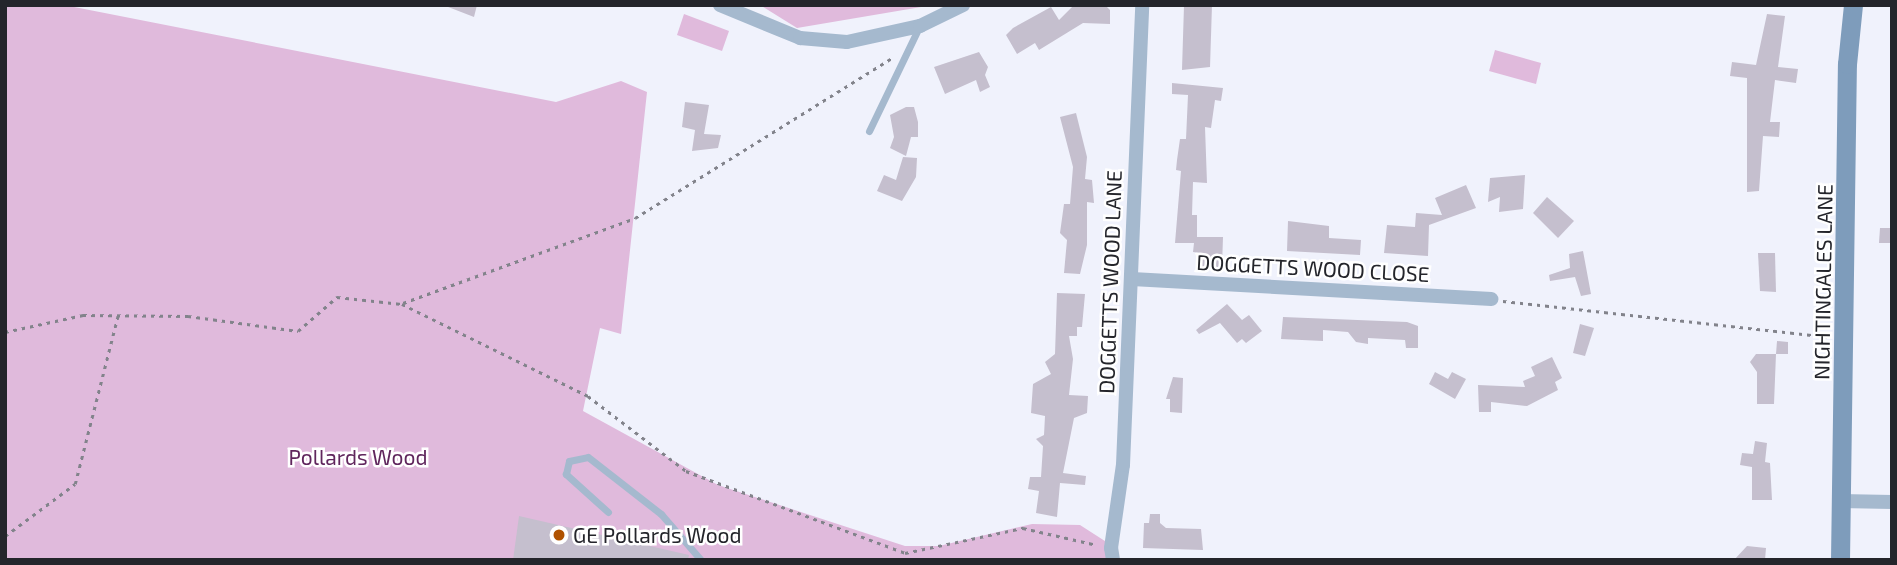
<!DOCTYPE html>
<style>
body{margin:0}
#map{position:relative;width:1897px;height:565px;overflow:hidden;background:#f0f2fc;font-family:"Exo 2",sans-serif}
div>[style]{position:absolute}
.green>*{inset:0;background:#e0badc}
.building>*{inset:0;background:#c5bfce}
.path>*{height:2.5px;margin-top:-1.25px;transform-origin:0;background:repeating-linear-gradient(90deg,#82838b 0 3.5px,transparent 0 8.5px)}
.service>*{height:7px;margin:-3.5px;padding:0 3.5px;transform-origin:3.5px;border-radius:3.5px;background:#a5b9ce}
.minor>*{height:14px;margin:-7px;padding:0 7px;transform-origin:7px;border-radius:7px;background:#a5b9ce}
.secondary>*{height:19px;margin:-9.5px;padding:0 9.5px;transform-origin:9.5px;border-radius:9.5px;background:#7e9cbb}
.dots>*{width:19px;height:19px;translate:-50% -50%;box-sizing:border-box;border:4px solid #fff;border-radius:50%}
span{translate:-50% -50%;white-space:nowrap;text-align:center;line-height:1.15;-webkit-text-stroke:5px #fff;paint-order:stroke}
.street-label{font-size:21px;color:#24252b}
.park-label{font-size:21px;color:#60265d}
.poi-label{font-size:21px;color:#24252b}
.left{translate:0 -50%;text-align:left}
.frame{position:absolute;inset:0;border:7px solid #24252b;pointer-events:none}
</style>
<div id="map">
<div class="green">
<div style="clip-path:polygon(5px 5px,64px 5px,556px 102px,621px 81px,647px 92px,621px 334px,600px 328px,583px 411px,718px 485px,905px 546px,939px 546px,1032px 524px,1080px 525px,1108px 543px,1107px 560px,5px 560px)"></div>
<div style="clip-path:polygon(760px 5px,933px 5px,797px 28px)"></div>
<div style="clip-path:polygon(684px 14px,729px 31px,722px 51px,677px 35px)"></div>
<div style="clip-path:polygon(1495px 50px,1541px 63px,1536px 84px,1489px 71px)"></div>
</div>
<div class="building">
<div style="clip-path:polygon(443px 5px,477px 5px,474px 17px)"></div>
<div style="clip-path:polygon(1074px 5px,1105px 5px,1110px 10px,1110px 24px,1083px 23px,1039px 50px,1035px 43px,1017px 54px,1006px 35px,1013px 28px,1051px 7px,1059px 20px)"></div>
<div style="clip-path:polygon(1184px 5px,1212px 5px,1210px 67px,1182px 70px)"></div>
<div style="clip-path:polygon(1767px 14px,1785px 16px,1778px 67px,1798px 69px,1796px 83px,1775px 80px,1770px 122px,1780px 122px,1779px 137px,1763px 136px,1759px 191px,1747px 192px,1747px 78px,1730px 76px,1732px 62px,1756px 65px)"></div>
<div style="clip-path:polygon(979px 52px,988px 67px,985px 75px,990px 87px,980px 92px,976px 80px,945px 94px,934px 67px)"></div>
<div style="clip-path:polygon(1172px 83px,1223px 88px,1221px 101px,1215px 100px,1211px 128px,1205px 127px,1207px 183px,1193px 182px,1192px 215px,1197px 215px,1197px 237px,1223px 237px,1222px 267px,1201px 267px,1201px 253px,1193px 252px,1194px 243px,1175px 243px,1181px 171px,1176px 170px,1177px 160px,1180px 139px,1186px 139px,1188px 95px,1172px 94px)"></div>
<div style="clip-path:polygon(685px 102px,709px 105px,704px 134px,721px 135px,718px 148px,692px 151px,695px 130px,682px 127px)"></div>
<div style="clip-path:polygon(906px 107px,914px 107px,918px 122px,918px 137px,911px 137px,906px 156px,890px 148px,894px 137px,890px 115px)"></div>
<div style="clip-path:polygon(1076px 113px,1087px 157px,1085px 179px,1092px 180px,1094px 203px,1087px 202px,1087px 245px,1080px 274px,1064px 273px,1067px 240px,1060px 233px,1064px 204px,1070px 204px,1073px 167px,1060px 117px)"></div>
<div style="clip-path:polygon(903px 157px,917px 158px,916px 177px,902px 201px,877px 191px,884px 175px,896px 180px)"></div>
<div style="clip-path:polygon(1525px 175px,1523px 209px,1499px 212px,1500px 197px,1488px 202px,1490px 178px)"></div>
<div style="clip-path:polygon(1466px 185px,1476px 208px,1429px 225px,1428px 256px,1384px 253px,1387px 225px,1415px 227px,1416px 213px,1442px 215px,1435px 198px)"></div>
<div style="clip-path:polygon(1547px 197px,1574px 221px,1558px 238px,1533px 213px)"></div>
<div style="clip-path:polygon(1288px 221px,1329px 226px,1329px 238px,1361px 240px,1360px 255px,1287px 251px)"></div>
<div style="clip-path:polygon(1880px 228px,1892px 228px,1892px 243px,1879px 243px)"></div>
<div style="clip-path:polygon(1583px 251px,1591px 294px,1581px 296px,1575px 277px,1550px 281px,1549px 275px,1570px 268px,1569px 254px)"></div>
<div style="clip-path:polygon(1758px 253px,1775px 253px,1776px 292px,1760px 291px)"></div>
<div style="clip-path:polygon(1057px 293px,1085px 294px,1082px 327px,1077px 327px,1077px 336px,1069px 336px,1073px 359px,1069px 395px,1088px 396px,1087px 413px,1074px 418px,1063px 473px,1086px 476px,1085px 485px,1060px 483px,1057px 517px,1036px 513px,1039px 491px,1028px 489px,1030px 477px,1041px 477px,1043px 446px,1036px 439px,1044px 435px,1045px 416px,1031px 413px,1033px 384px,1051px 374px,1045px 362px,1055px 354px)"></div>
<div style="clip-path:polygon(1227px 304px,1242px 320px,1249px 315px,1262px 331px,1246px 343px,1242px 339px,1237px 343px,1220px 323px,1199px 334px,1196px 330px)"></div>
<div style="clip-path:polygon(1283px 317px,1407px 322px,1418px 326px,1418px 348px,1406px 348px,1405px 340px,1368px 338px,1368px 344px,1356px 342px,1348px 332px,1323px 330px,1323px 341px,1281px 339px)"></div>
<div style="clip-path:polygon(1580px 324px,1594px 328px,1585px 356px,1573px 353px)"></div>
<div style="clip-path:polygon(1777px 341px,1788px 342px,1788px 354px,1776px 354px)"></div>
<div style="clip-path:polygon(1756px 354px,1776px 354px,1774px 404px,1757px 404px,1757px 372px,1750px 362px)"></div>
<div style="clip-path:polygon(1552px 357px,1562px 378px,1555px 382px,1558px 390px,1527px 406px,1491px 402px,1491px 412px,1479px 412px,1478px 385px,1525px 387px,1523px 381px,1535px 376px,1531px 367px)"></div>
<div style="clip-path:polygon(1435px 372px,1448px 379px,1452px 372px,1466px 379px,1455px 399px,1429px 384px)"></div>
<div style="clip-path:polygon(1173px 377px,1183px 378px,1182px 413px,1170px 412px,1170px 399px,1166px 399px)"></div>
<div style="clip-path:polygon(1755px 441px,1767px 443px,1765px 462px,1770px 463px,1772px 500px,1752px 500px,1752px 467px,1740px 465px,1742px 453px,1753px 454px)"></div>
<div style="clip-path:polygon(1150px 514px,1160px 514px,1160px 523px,1166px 528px,1201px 529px,1203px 550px,1143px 548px,1144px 523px,1149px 523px)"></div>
<div style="clip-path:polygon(519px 516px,689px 555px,688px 560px,513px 560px)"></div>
<div style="clip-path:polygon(1747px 546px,1766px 548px,1765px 560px,1734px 560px)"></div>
</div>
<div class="path">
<div style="left:1503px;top:301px;width:326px;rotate:6.3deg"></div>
<div style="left:403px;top:303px;width:247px;rotate:-20.1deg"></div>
<div style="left:635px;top:218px;width:303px;rotate:-31.9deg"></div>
<div style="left:5px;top:332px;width:80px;rotate:-12.3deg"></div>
<div style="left:83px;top:315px;width:105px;rotate:0.5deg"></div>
<div style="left:188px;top:316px;width:111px;rotate:7.8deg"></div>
<div style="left:298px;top:331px;width:52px;rotate:-41.1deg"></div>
<div style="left:337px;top:297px;width:65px;rotate:6.1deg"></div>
<div style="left:402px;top:304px;width:208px;rotate:26.3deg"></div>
<div style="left:588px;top:396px;width:123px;rotate:37.4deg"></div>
<div style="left:686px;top:471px;width:234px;rotate:20.5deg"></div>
<div style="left:905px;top:553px;width:121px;rotate:-12deg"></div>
<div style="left:1023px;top:528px;width:76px;rotate:12.9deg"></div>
<div style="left:5px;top:536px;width:87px;rotate:-36.6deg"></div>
<div style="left:75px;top:484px;width:174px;rotate:-75.7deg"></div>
</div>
<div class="service">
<div style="left:869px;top:131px;width:115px;rotate:-64.3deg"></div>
<div style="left:608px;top:512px;width:57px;rotate:-137.9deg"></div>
<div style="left:566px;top:474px;width:13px;rotate:-77deg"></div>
<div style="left:569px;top:461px;width:19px;rotate:-12deg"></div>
<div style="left:588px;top:457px;width:93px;rotate:38deg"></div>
<div style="left:661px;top:514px;width:61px;rotate:49deg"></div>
</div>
<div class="minor">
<div style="left:720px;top:5px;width:87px;rotate:22.4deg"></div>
<div style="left:800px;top:38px;width:47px;rotate:4.9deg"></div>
<div style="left:847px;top:42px;width:75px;rotate:-12.4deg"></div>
<div style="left:920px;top:26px;width:48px;rotate:-26deg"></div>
<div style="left:1132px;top:279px;width:360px;rotate:3.2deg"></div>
<div style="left:1840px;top:501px;width:52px;rotate:1.1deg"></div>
<div style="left:1113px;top:560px;width:12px;rotate:-99deg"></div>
<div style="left:1111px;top:548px;width:84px;rotate:-81.8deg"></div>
<div style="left:1123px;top:465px;width:460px;rotate:-87.6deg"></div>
</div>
<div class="secondary">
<div style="left:1840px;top:560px;width:496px;rotate:-89.2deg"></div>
<div style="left:1847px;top:64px;width:59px;rotate:-84.2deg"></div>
</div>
<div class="dots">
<div style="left:559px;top:535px;background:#b05200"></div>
</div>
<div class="street-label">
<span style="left:1313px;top:268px;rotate:3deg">DOGGETTS WOOD CLOSE</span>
<span style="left:1110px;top:282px;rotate:-88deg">DOGGETTS WOOD LANE</span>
<span style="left:1823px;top:282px;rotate:-89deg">NIGHTINGALES LANE</span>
</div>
<div class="park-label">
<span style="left:358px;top:457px">Pollards Wood</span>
</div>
<div class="poi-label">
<span class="left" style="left:573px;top:535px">GE Pollards Wood</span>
</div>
<div class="frame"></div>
</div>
